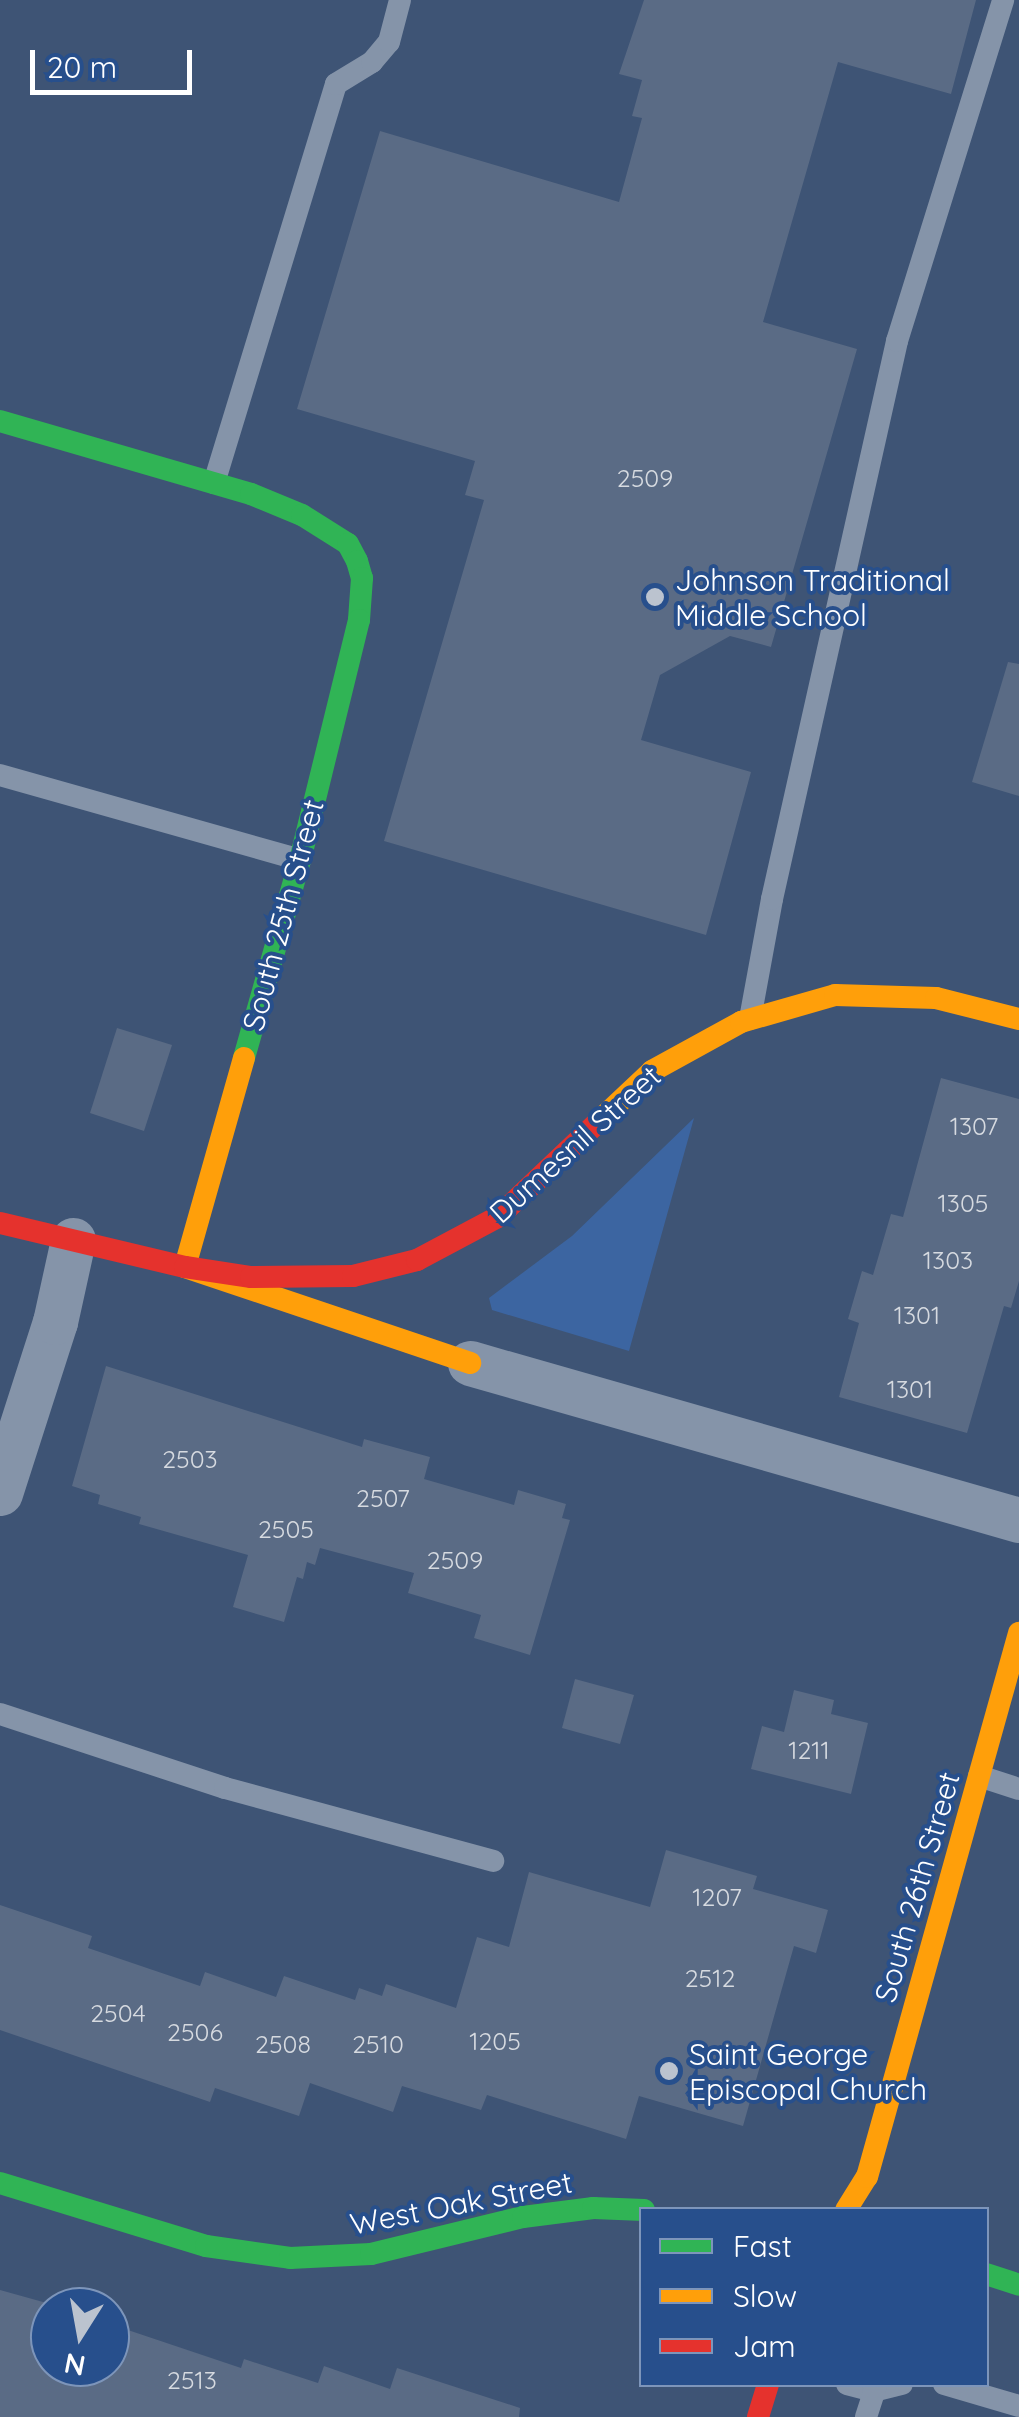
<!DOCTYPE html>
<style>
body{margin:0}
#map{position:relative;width:1019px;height:2417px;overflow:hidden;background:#3e5475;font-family:Quicksand,sans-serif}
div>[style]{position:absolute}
.green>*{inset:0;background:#3c65a1}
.building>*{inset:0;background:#5a6b85}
.lane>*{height:22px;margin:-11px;padding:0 11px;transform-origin:11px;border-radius:11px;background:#8594a9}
.street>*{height:45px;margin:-22.5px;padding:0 22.5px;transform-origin:22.5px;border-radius:22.5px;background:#8594a9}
.fast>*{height:22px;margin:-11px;padding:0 11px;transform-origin:11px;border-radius:11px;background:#30b455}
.slow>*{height:22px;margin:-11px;padding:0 11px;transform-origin:11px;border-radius:11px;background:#ff9f0a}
.jam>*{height:22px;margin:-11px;padding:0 11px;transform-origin:11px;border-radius:11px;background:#e5322d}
.dots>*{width:28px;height:28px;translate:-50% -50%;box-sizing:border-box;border:5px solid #274f8c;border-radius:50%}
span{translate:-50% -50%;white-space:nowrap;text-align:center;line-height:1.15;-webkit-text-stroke:8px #274f8c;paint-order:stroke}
.number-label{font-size:25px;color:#d6dae0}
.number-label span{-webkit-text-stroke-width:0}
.poi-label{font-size:30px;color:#fff}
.left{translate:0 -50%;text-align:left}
.street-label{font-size:30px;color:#fff}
.legend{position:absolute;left:639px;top:2207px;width:350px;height:180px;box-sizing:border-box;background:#274f8c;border:2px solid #7d95ba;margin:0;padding:12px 18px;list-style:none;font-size:30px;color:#fff}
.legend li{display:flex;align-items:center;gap:20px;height:50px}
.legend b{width:50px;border:2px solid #7d95ba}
.north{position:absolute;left:30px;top:2287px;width:100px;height:100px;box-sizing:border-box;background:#274f8c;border:2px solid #7d95ba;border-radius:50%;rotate:191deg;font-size:28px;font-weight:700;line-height:40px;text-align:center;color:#fff}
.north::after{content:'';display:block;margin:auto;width:35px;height:45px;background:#bbc3cf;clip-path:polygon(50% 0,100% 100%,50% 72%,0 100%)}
.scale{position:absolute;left:30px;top:50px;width:162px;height:45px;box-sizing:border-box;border:5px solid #fff;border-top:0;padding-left:12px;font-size:30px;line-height:35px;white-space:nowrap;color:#fff;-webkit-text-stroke:8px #274f8c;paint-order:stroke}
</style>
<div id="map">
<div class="green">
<div style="clip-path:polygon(694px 1118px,629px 1351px,492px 1310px,489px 1298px,572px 1236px)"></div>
</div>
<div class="building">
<div style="clip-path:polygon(644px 0,976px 0,951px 94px,838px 62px,763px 322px,857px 349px,771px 647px,730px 636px,660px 675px,641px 740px,751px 772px,706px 935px,384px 841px,484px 500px,465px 495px,475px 461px,297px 409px,380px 131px,619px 202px,642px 118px,632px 116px,642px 80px,619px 74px)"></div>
<div style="clip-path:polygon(1008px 662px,1019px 664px,1019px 796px,972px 782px)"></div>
<div style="clip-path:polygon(117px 1028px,172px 1045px,144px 1131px,90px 1113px)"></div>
<div style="clip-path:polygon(941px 1078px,1019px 1099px,1019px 1281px,1011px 1308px,1004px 1306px,967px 1433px,839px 1397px,859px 1323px,848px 1319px,862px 1271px,873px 1275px,891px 1214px,903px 1217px)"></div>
<div style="clip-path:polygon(106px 1366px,362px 1447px,364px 1439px,430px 1457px,424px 1479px,514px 1505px,518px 1490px,566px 1504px,562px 1518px,570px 1520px,530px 1655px,474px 1638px,481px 1615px,408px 1593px,414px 1573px,320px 1548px,315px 1565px,307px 1562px,303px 1579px,297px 1577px,284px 1622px,233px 1607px,248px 1555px,139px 1524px,141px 1517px,98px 1504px,100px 1495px,72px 1486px)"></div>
<div style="clip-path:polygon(575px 1679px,634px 1695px,620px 1744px,562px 1728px)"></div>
<div style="clip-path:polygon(794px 1690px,834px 1700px,831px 1714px,868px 1723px,851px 1794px,751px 1769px,762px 1726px,784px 1732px)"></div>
<div style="clip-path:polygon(666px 1850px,757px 1876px,753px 1889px,828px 1910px,816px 1953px,794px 1946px,743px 2126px,639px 2096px,626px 2139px,487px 2095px,481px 2110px,402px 2086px,393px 2112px,310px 2083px,299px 2116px,215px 2088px,210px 2102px,0 2030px,0 1905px,92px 1936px,88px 1948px,200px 1986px,205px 1972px,276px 1997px,284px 1976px,355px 2000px,359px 1988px,382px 1996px,386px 1984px,456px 2008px,477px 1937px,509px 1947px,529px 1872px,650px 1907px)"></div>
<div style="clip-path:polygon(0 2290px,61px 2307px,50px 2307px,50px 2367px,110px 2367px,110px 2324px,241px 2368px,244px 2359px,318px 2383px,324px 2366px,390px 2389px,397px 2368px,520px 2408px,519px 2417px,0 2417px)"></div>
</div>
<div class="lane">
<div style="left:214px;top:483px;width:417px;rotate:-73deg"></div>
<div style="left:336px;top:84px;width:42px;rotate:-31.4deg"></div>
<div style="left:372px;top:62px;width:26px;rotate:-50deg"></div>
<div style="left:389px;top:42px;width:43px;rotate:-75.3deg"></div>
<div style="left:0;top:775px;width:312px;rotate:15.8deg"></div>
<div style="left:750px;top:1019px;width:122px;rotate:-79.6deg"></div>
<div style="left:772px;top:899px;width:572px;rotate:-77.37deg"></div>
<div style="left:897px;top:341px;width:357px;rotate:-72.7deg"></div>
<div style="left:0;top:1714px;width:237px;rotate:18.2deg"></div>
<div style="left:225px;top:1788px;width:278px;rotate:15.2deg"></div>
<div style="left:979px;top:1776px;width:42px;rotate:18deg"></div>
<div style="left:847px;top:2384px;width:27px;rotate:15deg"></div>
<div style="left:873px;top:2391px;width:30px;rotate:-14deg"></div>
<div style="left:944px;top:2384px;width:78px;rotate:16.3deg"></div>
<div style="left:866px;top:2417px;width:35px;rotate:-72deg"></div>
</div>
<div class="street">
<div style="left:470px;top:1363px;width:571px;rotate:15.96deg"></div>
<div style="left:0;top:1493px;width:180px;rotate:-72.2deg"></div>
<div style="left:55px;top:1322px;width:84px;rotate:-77.6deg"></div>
</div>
<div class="fast">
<div style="left:0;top:421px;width:261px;rotate:16.2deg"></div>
<div style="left:251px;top:494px;width:55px;rotate:22.4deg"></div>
<div style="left:302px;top:515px;width:54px;rotate:32.2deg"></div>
<div style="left:348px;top:544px;width:19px;rotate:62deg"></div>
<div style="left:357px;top:561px;width:18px;rotate:74deg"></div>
<div style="left:362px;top:578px;width:42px;rotate:94.1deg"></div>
<div style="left:359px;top:620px;width:247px;rotate:103.8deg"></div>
<div style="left:300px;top:860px;width:206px;rotate:105.8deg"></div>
<div style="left:0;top:2183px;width:215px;rotate:17deg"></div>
<div style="left:206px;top:2246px;width:85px;rotate:8.1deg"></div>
<div style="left:290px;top:2258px;width:81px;rotate:-2.8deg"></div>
<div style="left:371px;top:2254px;width:156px;rotate:-13.7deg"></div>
<div style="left:523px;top:2217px;width:71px;rotate:-7.3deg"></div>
<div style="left:593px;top:2208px;width:51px;rotate:2.2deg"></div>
<div style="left:986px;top:2274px;width:35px;rotate:18deg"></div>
</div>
<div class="slow">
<div style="left:244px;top:1058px;width:217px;rotate:105.8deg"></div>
<div style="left:185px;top:1267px;width:301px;rotate:18.6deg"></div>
<div style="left:599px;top:1121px;width:73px;rotate:-43.3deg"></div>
<div style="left:652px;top:1071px;width:102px;rotate:-28.8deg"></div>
<div style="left:741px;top:1022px;width:98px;rotate:-16deg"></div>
<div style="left:835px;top:995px;width:101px;rotate:1.7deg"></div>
<div style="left:936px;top:998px;width:86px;rotate:14.2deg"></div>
<div style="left:846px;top:2210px;width:39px;rotate:-58deg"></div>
<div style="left:867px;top:2177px;width:565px;rotate:-74.39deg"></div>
</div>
<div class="jam">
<div style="left:0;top:1223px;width:190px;rotate:13.4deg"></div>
<div style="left:185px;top:1267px;width:67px;rotate:8.6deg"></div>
<div style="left:251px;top:1277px;width:102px;rotate:-0.6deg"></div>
<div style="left:353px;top:1276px;width:66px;rotate:-14deg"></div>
<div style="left:417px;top:1260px;width:92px;rotate:-28deg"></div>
<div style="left:498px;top:1217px;width:139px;rotate:-43.5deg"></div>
<div style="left:758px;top:2417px;width:34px;rotate:-73deg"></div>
</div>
<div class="dots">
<div style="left:655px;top:597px;background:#bbc3cf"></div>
<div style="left:669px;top:2071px;background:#bbc3cf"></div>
</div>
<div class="number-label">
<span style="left:645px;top:478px">2509</span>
<span style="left:974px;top:1126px">1307</span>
<span style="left:963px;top:1203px">1305</span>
<span style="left:948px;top:1260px">1303</span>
<span style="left:917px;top:1315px">1301</span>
<span style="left:910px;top:1389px">1301</span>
<span style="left:190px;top:1459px">2503</span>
<span style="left:383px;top:1498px">2507</span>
<span style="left:286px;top:1529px">2505</span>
<span style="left:455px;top:1560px">2509</span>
<span style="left:809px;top:1750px">1211</span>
<span style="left:717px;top:1897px">1207</span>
<span style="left:710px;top:1978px">2512</span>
<span style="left:118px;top:2013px">2504</span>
<span style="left:195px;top:2032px">2506</span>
<span style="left:495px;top:2041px">1205</span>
<span style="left:283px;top:2044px">2508</span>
<span style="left:378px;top:2044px">2510</span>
<span style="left:192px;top:2380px">2513</span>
</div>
<div class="poi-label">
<span class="left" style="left:675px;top:597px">Johnson Traditional<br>Middle School</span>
<span class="left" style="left:689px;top:2071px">Saint George<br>Episcopal Church</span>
</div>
<div class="street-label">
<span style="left:283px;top:915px;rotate:-75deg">South 25th Street</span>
<span style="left:575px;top:1144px;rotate:-42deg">Dumesnil Street</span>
<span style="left:917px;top:1887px;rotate:-74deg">South 26th Street</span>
<span style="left:461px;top:2203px;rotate:-11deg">West Oak Street</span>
</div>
<ul class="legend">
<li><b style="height:12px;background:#30b455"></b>Fast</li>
<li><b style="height:12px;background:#ff9f0a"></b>Slow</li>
<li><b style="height:12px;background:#e5322d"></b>Jam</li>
</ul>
<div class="north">N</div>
<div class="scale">20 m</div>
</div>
